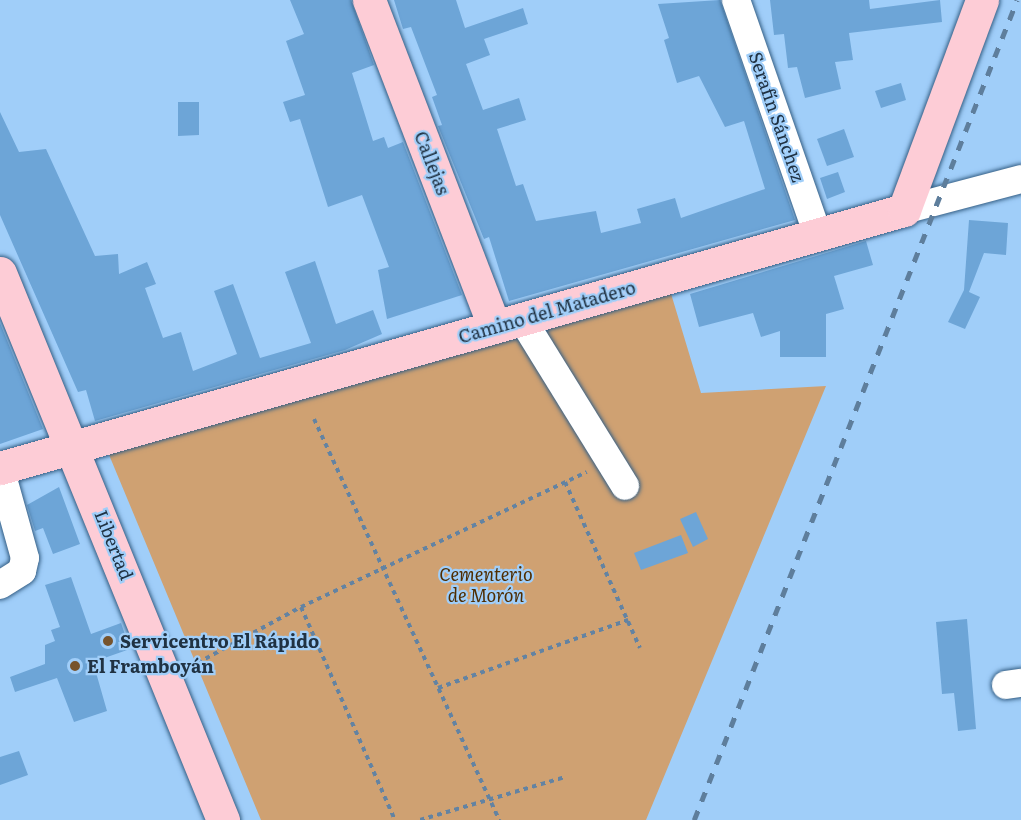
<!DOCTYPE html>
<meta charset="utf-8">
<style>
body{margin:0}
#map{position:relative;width:1021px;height:820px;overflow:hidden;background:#a0cef9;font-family:Literata,serif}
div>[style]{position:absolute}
.green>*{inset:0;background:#cfa172}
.building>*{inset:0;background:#6da5d7}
.path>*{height:4px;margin-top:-2px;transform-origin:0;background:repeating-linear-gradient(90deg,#6383a2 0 4.5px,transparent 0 9px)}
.roads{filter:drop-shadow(0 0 2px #355f85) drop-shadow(0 0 2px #355f85)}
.minor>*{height:28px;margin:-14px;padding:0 14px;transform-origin:14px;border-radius:14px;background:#fff}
.major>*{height:33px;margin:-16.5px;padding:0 16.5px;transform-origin:16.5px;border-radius:16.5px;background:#fdccd6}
.rail>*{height:4.5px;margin-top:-2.25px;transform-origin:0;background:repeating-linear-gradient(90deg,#5e7e9c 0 10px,transparent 0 20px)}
.dots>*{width:16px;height:16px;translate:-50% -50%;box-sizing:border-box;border:3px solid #a0cef9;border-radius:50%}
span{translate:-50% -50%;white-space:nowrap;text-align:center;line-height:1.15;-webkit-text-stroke:4.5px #a0cef9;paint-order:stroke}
.street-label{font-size:18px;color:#203243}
.park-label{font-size:18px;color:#4f2d00;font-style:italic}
.poi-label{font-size:18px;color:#203243;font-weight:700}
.left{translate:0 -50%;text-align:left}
</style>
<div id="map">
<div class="green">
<div style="clip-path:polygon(669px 287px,701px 393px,826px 386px,646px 820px,261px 820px,107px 450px)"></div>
</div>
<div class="building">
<div style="clip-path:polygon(290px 0,351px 0,374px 65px,352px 73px,373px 141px,384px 137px,388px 148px,403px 142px,462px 295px,387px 319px,378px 270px,389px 267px,362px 195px,328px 207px,300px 119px,290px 122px,283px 102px,305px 95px,286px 41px,304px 34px)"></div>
<div style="clip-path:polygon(394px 0,456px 0,465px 28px,523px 8px,528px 24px,484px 39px,490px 55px,466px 64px,483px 110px,519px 98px,526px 120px,497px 129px,516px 186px,523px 184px,536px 221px,596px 211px,601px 233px,641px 223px,637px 209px,675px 198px,681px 218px,765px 189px,744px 121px,725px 127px,699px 76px,677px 83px,664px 40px,669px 38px,658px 4px,720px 0,795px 220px,509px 301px,489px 237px,484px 239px,438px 126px,442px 125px,432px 97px,437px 95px,411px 27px,403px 29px)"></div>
<div style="clip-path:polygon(770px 0,869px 0,870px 9px,940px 0,942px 22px,849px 33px,853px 60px,835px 62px,841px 89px,805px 98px,797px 67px,788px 68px,784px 34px,774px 35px)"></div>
<div style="clip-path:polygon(901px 83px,906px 100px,881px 108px,875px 91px)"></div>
<div style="clip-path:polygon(178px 102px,199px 102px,199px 135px,178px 136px)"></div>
<div style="clip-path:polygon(0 112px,19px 152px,46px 149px,95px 256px,118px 254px,119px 274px,147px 262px,156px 284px,145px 288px,163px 338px,181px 332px,193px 371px,237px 354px,214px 291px,233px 284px,260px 358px,311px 343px,285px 272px,315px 261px,336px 324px,373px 310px,382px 334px,345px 350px,95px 421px,86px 390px,78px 392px,0 215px)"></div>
<div style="clip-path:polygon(844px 129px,854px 157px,827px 166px,817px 139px)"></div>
<div style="clip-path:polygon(838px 172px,845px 192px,827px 199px,820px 178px)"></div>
<div style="clip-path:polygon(969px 220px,1008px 223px,1006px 255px,984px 253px,969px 292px,980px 297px,965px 329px,948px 322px,964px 290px)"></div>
<div style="clip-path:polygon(866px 241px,873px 265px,834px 276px,844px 309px,826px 314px,826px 357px,780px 357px,780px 331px,761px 337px,753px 313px,699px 327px,690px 294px)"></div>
<div style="clip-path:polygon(0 323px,43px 429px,0 444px)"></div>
<div style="clip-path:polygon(59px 487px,80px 544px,53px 554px,43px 528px,35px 531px,27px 505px)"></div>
<div style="clip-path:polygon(696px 512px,708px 539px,693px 547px,680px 519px)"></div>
<div style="clip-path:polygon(681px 535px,688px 553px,641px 570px,634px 553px)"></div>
<div style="clip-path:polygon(71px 577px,91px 634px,121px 623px,130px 649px,93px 662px,107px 711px,74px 722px,57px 678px,15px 692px,10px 677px,45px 664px,45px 645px,55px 641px,51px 630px,60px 627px,45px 585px)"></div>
<div style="clip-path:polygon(967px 619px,976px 729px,958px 731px,954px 693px,942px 694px,936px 622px)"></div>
<div style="clip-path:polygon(19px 751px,28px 775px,0 785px,0 757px)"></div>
</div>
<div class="path">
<div style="left:314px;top:419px;width:442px;rotate:65.2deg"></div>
<div style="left:565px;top:482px;width:182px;rotate:65.7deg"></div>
<div style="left:301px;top:607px;width:233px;rotate:66.2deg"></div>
<div style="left:190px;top:667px;width:126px;rotate:-28.4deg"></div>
<div style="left:301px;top:607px;width:316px;rotate:-25.3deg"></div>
<div style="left:438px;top:688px;width:202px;rotate:-19.7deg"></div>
<div style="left:420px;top:820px;width:151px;rotate:-16.5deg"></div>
</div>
<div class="roads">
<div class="minor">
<div style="left:736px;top:0;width:249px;rotate:70.8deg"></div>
<div style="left:904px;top:210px;width:121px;rotate:-14.8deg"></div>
<div style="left:522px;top:319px;width:196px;rotate:58.3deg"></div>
<div style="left:0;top:585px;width:26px;rotate:-32deg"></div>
<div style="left:22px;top:571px;width:13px;rotate:-77deg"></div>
<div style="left:25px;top:558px;width:93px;rotate:-105.5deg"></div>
<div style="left:1006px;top:685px;width:15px;rotate:-8deg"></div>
</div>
<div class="major">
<div style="left:369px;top:0;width:349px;rotate:69deg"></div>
<div style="left:0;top:273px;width:591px;rotate:67.82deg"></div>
<div style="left:0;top:468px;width:940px;rotate:-15.93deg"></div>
<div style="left:904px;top:210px;width:224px;rotate:-69.6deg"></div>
</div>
</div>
<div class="rail">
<div style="left:694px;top:820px;width:881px;rotate:-68.5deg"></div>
</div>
<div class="dots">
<div style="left:108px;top:641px;background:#77542d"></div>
<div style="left:75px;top:666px;background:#77542d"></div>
</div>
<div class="street-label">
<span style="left:777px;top:117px;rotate:71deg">Serafín Sánchez</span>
<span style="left:432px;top:163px;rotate:69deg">Callejas</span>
<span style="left:547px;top:312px;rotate:-16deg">Camino del Matadero</span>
<span style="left:114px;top:545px;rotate:68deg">Libertad</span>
</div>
<div class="park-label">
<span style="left:486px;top:585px">Cementerio<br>de Morón</span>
</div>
<div class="poi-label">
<span class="left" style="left:120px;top:641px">Servicentro El Rápido</span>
<span class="left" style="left:87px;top:666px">El Framboyán</span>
</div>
</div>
